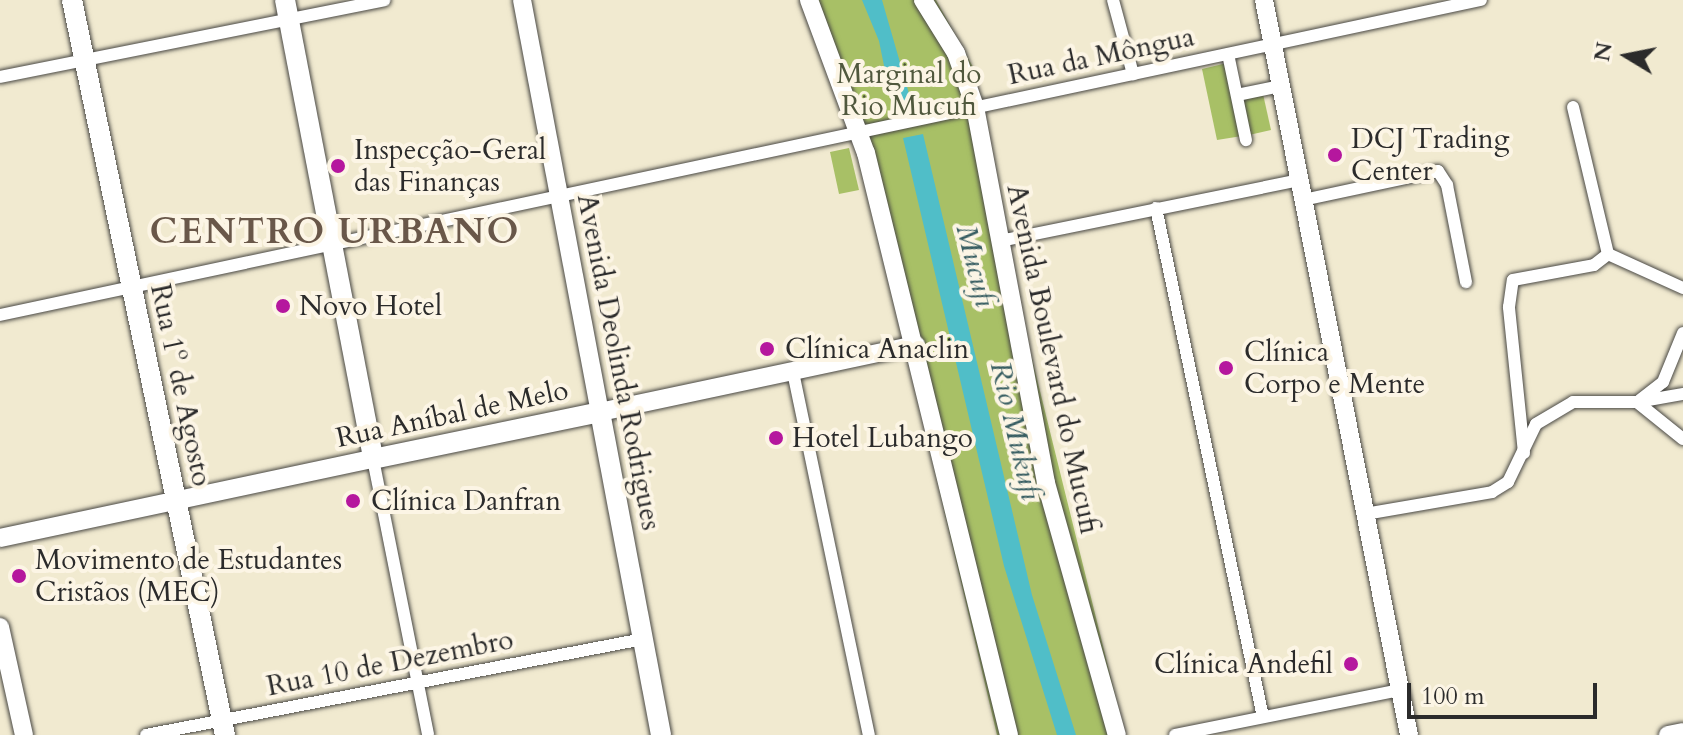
<!DOCTYPE html>
<meta charset="utf-8">
<style>
body{margin:0}
#map{position:relative;width:1683px;height:735px;overflow:hidden;background:#f1ead0;font-family:Cardo,serif}
div>[style]{position:absolute}
.green>*{inset:0;background:#a8c066}
.water>*{inset:0;background:#50bec8}
.roads{filter:drop-shadow(0 0 2px #494844) drop-shadow(0 0 2px #494844)}
.street>*{height:12px;margin:-6px;padding:0 6px;transform-origin:6px;border-radius:6px;background:#fff}
.secondary>*{height:18px;margin:-9px;padding:0 9px;transform-origin:9px;border-radius:9px;background:#fff}
.primary>*{height:20px;margin:-10px;padding:0 10px;transform-origin:10px;border-radius:10px;background:#fff}
.dots>*{width:22px;height:22px;translate:-50% -50%;box-sizing:border-box;border:4px solid #fcf5e5;border-radius:50%}
span{translate:-50% -50%;white-space:nowrap;text-align:center;line-height:1.15;-webkit-text-stroke:8px #fcf5e5;paint-order:stroke}
.street-label{font-size:28px;color:#2b2b2b}
.park-label{font-size:28px;color:#50583d}
.poi-label{font-size:28px;color:#2b2b2b}
.left{translate:0 -50%;text-align:left}
.right{translate:-100% -50%;text-align:right}
.water-label{font-size:30px;color:#385e62;font-style:italic}
.district-label{font-size:36px;color:#695749;font-weight:700;letter-spacing:2px}
.north{position:absolute;left:1587px;top:16px;width:80px;height:80px;-webkit-text-stroke:6px #fcf5e5;paint-order:stroke;rotate:280deg;font-size:22px;font-weight:700;line-height:32px;text-align:center;color:#2b2b2b}
.north::after{content:'';display:block;margin:auto;width:28px;height:36px;background:#2b2b2b;clip-path:polygon(50% 0,100% 100%,50% 72%,0 100%)}
.scale{position:absolute;left:1407px;top:683px;width:190px;height:36px;box-sizing:border-box;border:4px solid #2b2b2b;border-top:0;padding-left:10px;font-size:24px;line-height:28px;white-space:nowrap;color:#2b2b2b;-webkit-text-stroke:6px #fcf5e5;paint-order:stroke}
</style>
<div id="map">
<div class="green">
<div style="clip-path:polygon(800px 0,936px 0,973px 67px,1016px 294px,1125px 735px,997px 735px,863px 166px)"></div>
<div style="clip-path:polygon(1227px 63px,1242px 136px,1217px 140px,1202px 69px)"></div>
<div style="clip-path:polygon(1263px 94px,1271px 130px,1249px 135px,1242px 98px)"></div>
<div style="clip-path:polygon(849px 148px,859px 190px,839px 194px,830px 152px)"></div>
</div>
<div class="water">
<div style="clip-path:polygon(862px 0,882px 0,914px 111px,894px 115px,879px 41px)"></div>
<div style="clip-path:polygon(923px 134px,1032px 595px,1076px 735px,1057px 735px,1004px 566px,903px 138px)"></div>
</div>
<div class="roads">
<div class="street">
<div style="left:1113px;top:0;width:77px;rotate:74.9deg"></div>
<div style="left:1228px;top:54px;width:88px;rotate:78.2deg"></div>
<div style="left:0;top:77px;width:392px;rotate:-11.3deg"></div>
<div style="left:1237px;top:95px;width:45px;rotate:-11.6deg"></div>
<div style="left:1303px;top:200px;width:138px;rotate:-12.1deg"></div>
<div style="left:1438px;top:171px;width:17px;rotate:57deg"></div>
<div style="left:1447px;top:185px;width:99px;rotate:78.9deg"></div>
<div style="left:1156px;top:208px;width:520px;rotate:78.13deg"></div>
<div style="left:1000px;top:241px;width:305px;rotate:-11.5deg"></div>
<div style="left:1608px;top:254px;width:82px;rotate:24.4deg"></div>
<div style="left:0;top:315px;width:1514px;rotate:-12.01deg"></div>
<div style="left:793px;top:372px;width:371px;rotate:78.2deg"></div>
<div style="left:1640px;top:400px;width:29px;rotate:-38deg"></div>
<div style="left:1663px;top:382px;width:53px;rotate:-67.8deg"></div>
<div style="left:1637px;top:402px;width:59px;rotate:38.8deg"></div>
<div style="left:1524px;top:453px;width:147px;rotate:-95.9deg"></div>
<div style="left:1509px;top:307px;width:27px;rotate:-82deg"></div>
<div style="left:1513px;top:280px;width:82px;rotate:-10.5deg"></div>
<div style="left:1594px;top:265px;width:18px;rotate:-38deg"></div>
<div style="left:1608px;top:254px;width:151px;rotate:-103.4deg"></div>
<div style="left:373px;top:459px;width:281px;rotate:78.7deg"></div>
<div style="left:1365px;top:514px;width:129px;rotate:-9.8deg"></div>
<div style="left:1492px;top:492px;width:19px;rotate:-32deg"></div>
<div style="left:1508px;top:482px;width:64px;rotate:-64.2deg"></div>
<div style="left:1536px;top:424px;width:43px;rotate:-30.7deg"></div>
<div style="left:1573px;top:402px;width:64px"></div>
<div style="left:1637px;top:402px;width:47px;rotate:-9.9deg"></div>
<div style="left:146px;top:735px;width:506px;rotate:-10.93deg"></div>
<div style="left:1175px;top:735px;width:229px;rotate:-11.3deg"></div>
</div>
<div class="secondary">
<div style="left:522px;top:0;width:419px;rotate:79.3deg"></div>
<div style="left:600px;top:412px;width:323px;rotate:-12deg"></div>
<div style="left:809px;top:0;width:163px;rotate:69.6deg"></div>
<div style="left:866px;top:153px;width:599px;rotate:76.2deg"></div>
<div style="left:923px;top:0;width:62px;rotate:58.1deg"></div>
<div style="left:956px;top:53px;width:57px;rotate:70.6deg"></div>
<div style="left:975px;top:107px;width:383px;rotate:79.3deg"></div>
<div style="left:1046px;top:483px;width:262px;rotate:74.3deg"></div>
<div style="left:1264px;top:0;width:749px;rotate:78.84deg"></div>
<div style="left:0;top:538px;width:381px;rotate:-12deg"></div>
<div style="left:0;top:627px;width:111px;rotate:77.5deg"></div>
<div style="left:1668px;top:735px;width:15px;rotate:-11deg"></div>
</div>
<div class="primary">
<div style="left:72px;top:0;width:751px;rotate:78.24deg"></div>
<div style="left:285px;top:0;width:467px;rotate:79.1deg"></div>
<div style="left:373px;top:459px;width:232px;rotate:-11.7deg"></div>
<div style="left:600px;top:412px;width:329px;rotate:79.3deg"></div>
</div>
</div>
<div class="dots">
<div style="left:1335px;top:155px;background:#b5179e"></div>
<div style="left:338px;top:166px;background:#b5179e"></div>
<div style="left:283px;top:306px;background:#b5179e"></div>
<div style="left:767px;top:349px;background:#b5179e"></div>
<div style="left:1226px;top:368px;background:#b5179e"></div>
<div style="left:776px;top:438px;background:#b5179e"></div>
<div style="left:353px;top:501px;background:#b5179e"></div>
<div style="left:19px;top:576px;background:#b5179e"></div>
<div style="left:1351px;top:664px;background:#b5179e"></div>
</div>
<div class="street-label">
<span style="left:1101px;top:56px;rotate:-12deg">Rua da Môngua</span>
<span style="left:1053px;top:359px;rotate:78deg">Avenida Boulevard do Mucufi</span>
<span style="left:619px;top:362px;rotate:79deg">Avenida Deolinda Rodrigues</span>
<span style="left:181px;top:385px;rotate:78deg">Rua 1º de Agosto</span>
<span style="left:452px;top:414px;rotate:-12deg">Rua Aníbal de Melo</span>
<span style="left:390px;top:663px;rotate:-11deg">Rua 10 de Dezembro</span>
</div>
<div class="park-label">
<span style="left:909px;top:90px">Marginal do<br>Rio Mucufi</span>
</div>
<div class="poi-label">
<span class="left" style="left:1351px;top:155px">DCJ Trading<br>Center</span>
<span class="left" style="left:354px;top:166px">Inspecção-Geral<br>das Finanças</span>
<span class="left" style="left:299px;top:306px">Novo Hotel</span>
<span class="left" style="left:785px;top:349px">Clínica Anaclin</span>
<span class="left" style="left:1244px;top:368px">Clínica<br>Corpo e Mente</span>
<span class="left" style="left:792px;top:438px">Hotel Lubango</span>
<span class="left" style="left:371px;top:501px">Clínica Danfran</span>
<span class="left" style="left:35px;top:576px">Movimento de Estudantes<br>Cristãos (MEC)</span>
<span class="right" style="left:1333px;top:664px">Clínica Andefil</span>
</div>
<div class="water-label">
<span style="left:975px;top:266px;rotate:76deg">Mucufi</span>
<span style="left:1015px;top:431px;rotate:77deg">Rio Mukufi</span>
</div>
<div class="district-label">
<span style="left:335px;top:232px">CENTRO URBANO</span>
</div>
<div class="north">N</div>
<div class="scale">100 m</div>
</div>
